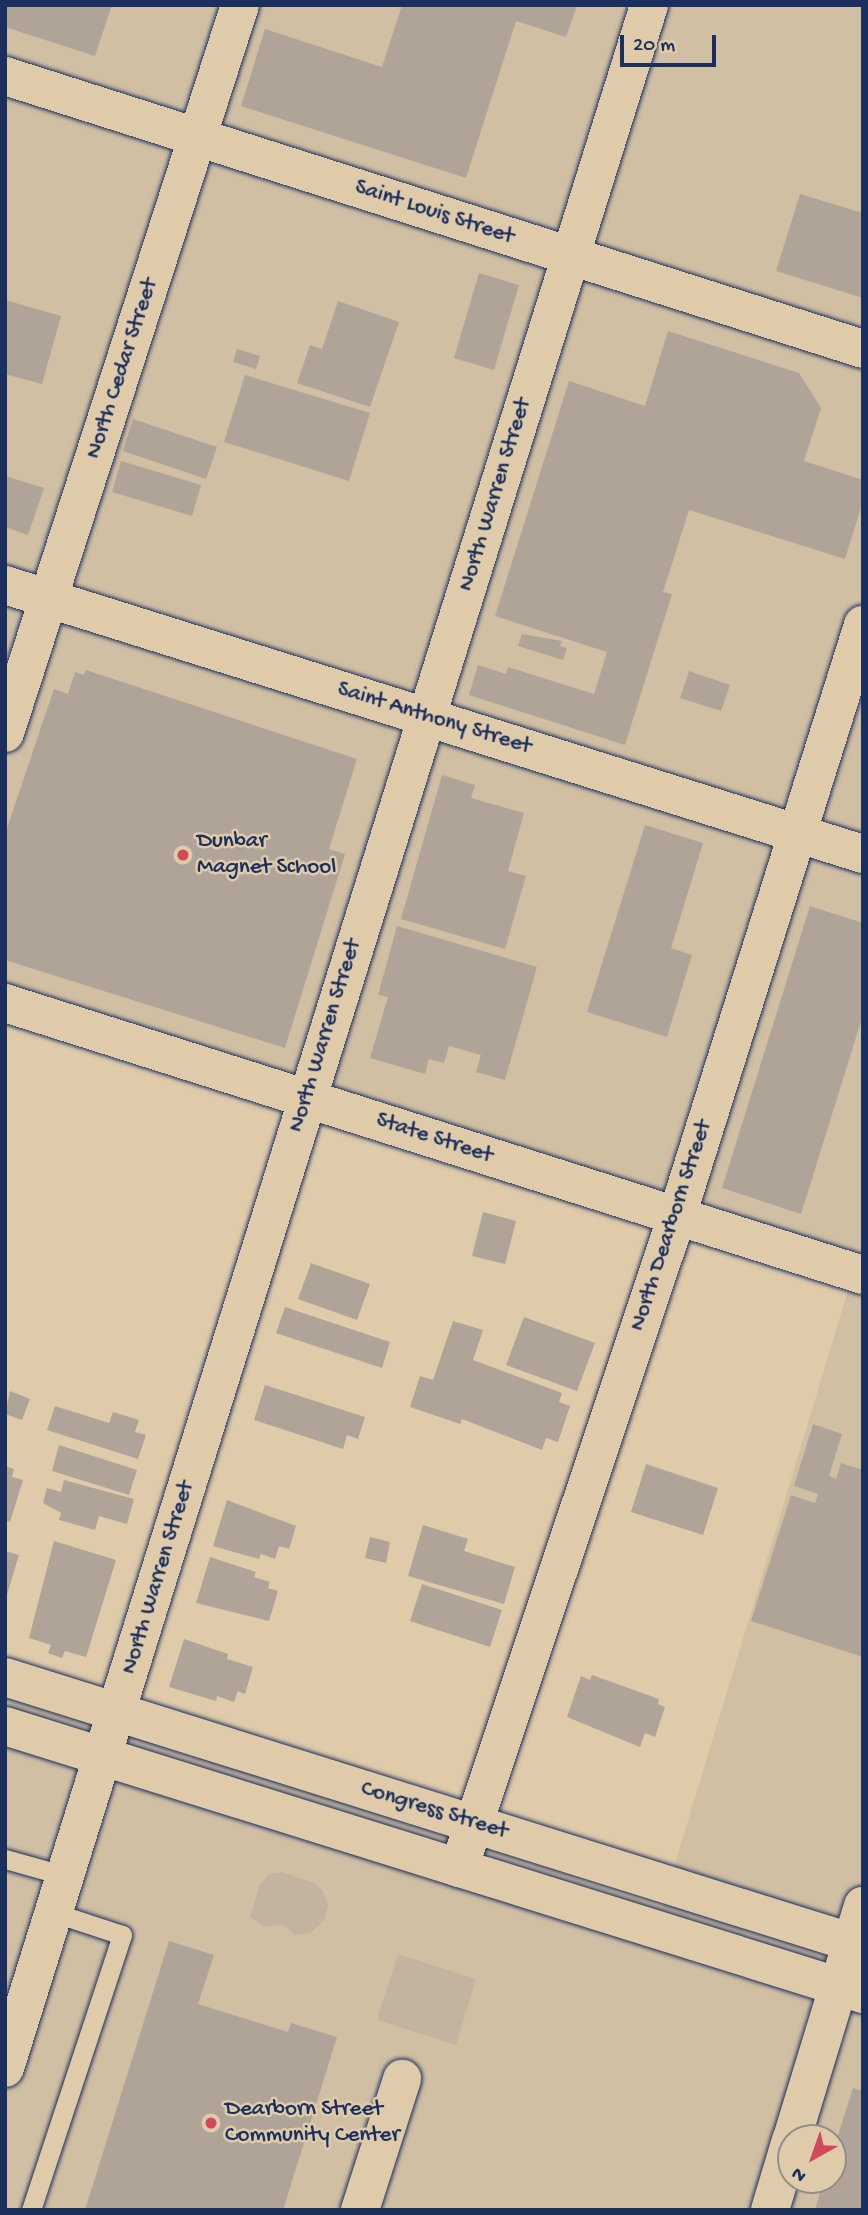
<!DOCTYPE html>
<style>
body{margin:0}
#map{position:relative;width:868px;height:2215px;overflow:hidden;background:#dfcbaa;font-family:"Gochi Hand",sans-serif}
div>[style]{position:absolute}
.built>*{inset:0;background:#d1bfa4}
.green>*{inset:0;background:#c2b49f}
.building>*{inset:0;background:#afa497}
.roads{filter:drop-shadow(0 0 2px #1b2f5e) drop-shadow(0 0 2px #1b2f5e)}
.lane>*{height:19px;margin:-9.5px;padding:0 9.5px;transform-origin:9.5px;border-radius:9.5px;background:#dfcbaa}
.street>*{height:38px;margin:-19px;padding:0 19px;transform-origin:19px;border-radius:19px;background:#dfcbaa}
.secondary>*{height:38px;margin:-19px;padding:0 19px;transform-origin:19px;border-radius:19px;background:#dfcbaa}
.dots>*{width:19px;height:19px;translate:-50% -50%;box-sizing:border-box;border:4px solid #dfcbaa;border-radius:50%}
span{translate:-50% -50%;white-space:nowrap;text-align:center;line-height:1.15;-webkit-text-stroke:5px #dfcbaa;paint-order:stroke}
.street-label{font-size:23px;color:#1b2f5e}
.poi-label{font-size:23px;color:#1b2f5e}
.left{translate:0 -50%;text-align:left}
.frame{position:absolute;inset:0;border:7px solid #1b2f5e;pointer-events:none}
.north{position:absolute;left:777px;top:2124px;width:70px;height:70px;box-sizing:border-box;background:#dfcbaa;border:2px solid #918d8c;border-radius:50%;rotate:220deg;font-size:19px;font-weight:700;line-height:28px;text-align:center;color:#1b2f5e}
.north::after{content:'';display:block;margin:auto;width:24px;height:32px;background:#d1495b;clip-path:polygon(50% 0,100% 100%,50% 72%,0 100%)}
.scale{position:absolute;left:620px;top:35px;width:96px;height:32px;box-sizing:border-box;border:4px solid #1b2f5e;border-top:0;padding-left:9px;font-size:21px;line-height:24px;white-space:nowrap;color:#1b2f5e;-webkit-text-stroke:5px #dfcbaa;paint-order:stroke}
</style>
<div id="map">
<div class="built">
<div style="clip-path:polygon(evenodd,5px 5px,863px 5px,863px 2210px,5px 2210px,5px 1688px,662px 1907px,850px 1284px,5px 1017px,5px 5px,791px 2138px,833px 2138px,833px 2180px,791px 2180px,791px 2138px)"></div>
</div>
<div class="green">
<div style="clip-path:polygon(282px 1872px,314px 1883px,323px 1891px,328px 1905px,324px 1921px,310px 1933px,295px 1935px,282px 1924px,264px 1927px,250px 1917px,259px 1886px,269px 1874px)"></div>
<div style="clip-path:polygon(398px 1954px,476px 1979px,456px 2045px,377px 2020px)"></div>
</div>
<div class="building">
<div style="clip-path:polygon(5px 5px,112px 5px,95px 56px,5px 27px)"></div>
<div style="clip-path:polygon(402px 5px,577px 5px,566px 37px,516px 21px,466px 178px,241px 106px,265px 29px,382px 67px)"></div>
<div style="clip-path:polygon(800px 194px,863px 213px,863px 298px,776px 271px)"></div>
<div style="clip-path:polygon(479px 273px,519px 285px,494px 370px,454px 358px)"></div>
<div style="clip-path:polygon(5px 300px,61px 316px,42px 384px,5px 374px)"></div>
<div style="clip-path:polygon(338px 301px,399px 322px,370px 407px,297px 383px,310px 345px,322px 349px)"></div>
<div style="clip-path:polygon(668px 331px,799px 373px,821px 408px,804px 461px,863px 480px,863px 501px,845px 559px,689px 510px,663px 592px,672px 594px,625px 745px,469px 695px,478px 665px,506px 674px,508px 667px,594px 694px,607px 652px,495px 616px,569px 381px,645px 406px)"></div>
<div style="clip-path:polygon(237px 349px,260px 356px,256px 369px,233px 362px)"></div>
<div style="clip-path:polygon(245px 375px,370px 413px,349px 481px,224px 442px)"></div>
<div style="clip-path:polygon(133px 419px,217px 447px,206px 479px,123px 451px)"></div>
<div style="clip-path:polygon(121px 461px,201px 485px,192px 516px,112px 492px)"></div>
<div style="clip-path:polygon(5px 476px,44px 488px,28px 535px,5px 527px)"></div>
<div style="clip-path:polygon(522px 634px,562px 641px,560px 646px,567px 648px,563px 660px,518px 646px)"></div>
<div style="clip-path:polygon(86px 670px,357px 759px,329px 849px,345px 854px,285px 1048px,5px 960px,5px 834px,54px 689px,68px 694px,75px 672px,84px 675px)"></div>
<div style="clip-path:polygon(689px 671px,730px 685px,721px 711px,680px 698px)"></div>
<div style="clip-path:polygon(442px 775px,475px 785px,471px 798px,524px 813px,508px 871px,526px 876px,505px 949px,401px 919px)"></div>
<div style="clip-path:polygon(645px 825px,703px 843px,671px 948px,692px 955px,667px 1037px,587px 1012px)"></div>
<div style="clip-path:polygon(810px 906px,863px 923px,863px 1015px,801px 1214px,722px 1188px)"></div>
<div style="clip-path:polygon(397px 926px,537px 967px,505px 1080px,476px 1072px,481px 1055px,449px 1046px,444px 1063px,429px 1059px,425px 1074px,370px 1058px,388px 997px,378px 995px)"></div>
<div style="clip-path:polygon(483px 1212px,516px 1221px,505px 1264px,472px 1256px)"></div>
<div style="clip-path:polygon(311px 1263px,370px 1284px,357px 1320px,298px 1299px)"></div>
<div style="clip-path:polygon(285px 1307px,390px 1342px,382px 1368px,276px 1333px)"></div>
<div style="clip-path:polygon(524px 1317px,595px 1343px,577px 1391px,506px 1365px)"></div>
<div style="clip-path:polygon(453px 1321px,483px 1330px,473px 1360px,562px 1393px,559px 1402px,570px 1406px,558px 1442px,546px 1438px,542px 1450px,462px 1419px,460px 1424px,410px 1407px,420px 1376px,433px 1380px)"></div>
<div style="clip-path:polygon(265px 1385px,365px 1417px,358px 1439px,347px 1435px,343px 1449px,254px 1420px)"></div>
<div style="clip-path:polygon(10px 1391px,30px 1399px,22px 1420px,5px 1414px)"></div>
<div style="clip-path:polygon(55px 1406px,109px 1423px,113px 1412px,139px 1420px,135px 1432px,146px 1435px,138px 1459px,47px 1430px)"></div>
<div style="clip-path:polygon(813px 1424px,842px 1434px,829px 1476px,836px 1479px,841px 1463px,863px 1470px,863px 1657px,751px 1621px,791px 1495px,815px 1503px,818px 1494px,794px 1486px)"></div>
<div style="clip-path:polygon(59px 1445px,137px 1470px,129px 1495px,52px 1471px)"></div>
<div style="clip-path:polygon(646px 1464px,718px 1488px,703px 1535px,631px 1512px)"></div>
<div style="clip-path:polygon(5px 1466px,14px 1469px,12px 1477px,23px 1480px,10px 1522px,5px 1520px)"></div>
<div style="clip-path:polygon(64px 1480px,134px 1499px,127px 1524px,99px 1516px,95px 1530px,59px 1520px,61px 1513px,43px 1503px,47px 1488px,61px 1492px)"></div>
<div style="clip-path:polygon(227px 1500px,296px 1526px,289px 1549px,279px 1546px,275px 1559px,261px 1554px,259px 1559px,213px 1546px)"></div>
<div style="clip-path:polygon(423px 1525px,468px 1539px,464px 1551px,515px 1567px,504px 1604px,408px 1576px)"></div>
<div style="clip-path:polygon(370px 1537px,390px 1542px,386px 1563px,365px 1558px)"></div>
<div style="clip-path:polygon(54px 1541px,116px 1560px,86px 1657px,65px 1651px,62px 1658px,48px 1653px,51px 1645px,29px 1638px)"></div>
<div style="clip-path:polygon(5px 1551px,19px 1555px,6px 1598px,5px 1598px)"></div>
<div style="clip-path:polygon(210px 1557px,256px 1572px,254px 1577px,270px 1582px,268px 1588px,278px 1591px,269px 1621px,196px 1603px)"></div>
<div style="clip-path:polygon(422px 1584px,502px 1610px,490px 1647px,410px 1621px)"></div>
<div style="clip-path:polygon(184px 1639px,228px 1654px,227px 1659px,253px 1667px,245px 1694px,238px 1691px,234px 1702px,217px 1696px,216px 1701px,169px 1687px)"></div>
<div style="clip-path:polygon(592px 1675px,659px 1699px,658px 1704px,665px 1707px,655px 1737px,645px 1733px,640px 1747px,567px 1717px,581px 1676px,590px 1680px)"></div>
<div style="clip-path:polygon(169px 1941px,214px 1955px,198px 2004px,288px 2032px,291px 2023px,337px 2037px,283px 2210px,85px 2210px)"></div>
<div style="clip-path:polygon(853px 2088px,863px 2091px,863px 2210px,815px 2210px,824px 2180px,833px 2180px,833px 2151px)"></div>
</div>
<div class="roads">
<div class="lane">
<div style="left:5px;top:1859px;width:63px;rotate:15.6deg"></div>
<div style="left:31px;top:2210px;width:290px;rotate:-71.7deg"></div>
<div style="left:122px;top:1935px;width:71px;rotate:-161.8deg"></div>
</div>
<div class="street">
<div style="left:5px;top:733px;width:765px;rotate:-72.11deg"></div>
<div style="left:5px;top:1003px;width:900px;rotate:17.59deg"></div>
<div style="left:459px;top:1868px;width:687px;rotate:-71.51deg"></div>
<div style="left:677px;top:1216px;width:620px;rotate:-72.53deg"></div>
<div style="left:5px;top:2068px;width:2161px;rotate:-72.66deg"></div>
<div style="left:792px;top:2138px;width:243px;rotate:-73deg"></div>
<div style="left:360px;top:2210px;width:138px;rotate:-72.2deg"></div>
<div style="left:770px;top:2210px;width:73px;rotate:-73.3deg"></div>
</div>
<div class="secondary">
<div style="left:5px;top:76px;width:900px;rotate:17.65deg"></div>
<div style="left:5px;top:585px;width:899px;rotate:17.41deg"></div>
<div style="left:5px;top:1677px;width:899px;rotate:17.41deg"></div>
<div style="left:5px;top:1726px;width:899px;rotate:17.35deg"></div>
</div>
</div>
<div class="dots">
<div style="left:183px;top:855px;background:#d1495b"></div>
<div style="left:211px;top:2123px;background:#d1495b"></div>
</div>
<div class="street-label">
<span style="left:434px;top:213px;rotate:18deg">Saint Louis Street</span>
<span style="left:123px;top:369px;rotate:-72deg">North Cedar Street</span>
<span style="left:496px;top:495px;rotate:-73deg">North Warren Street</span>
<span style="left:434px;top:719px;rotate:17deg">Saint Anthony Street</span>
<span style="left:326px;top:1036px;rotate:-73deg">North Warren Street</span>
<span style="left:434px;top:1139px;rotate:18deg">State Street</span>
<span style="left:672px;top:1226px;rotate:-72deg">North Dearborn Street</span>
<span style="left:159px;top:1578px;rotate:-73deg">North Warren Street</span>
<span style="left:434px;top:1811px;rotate:17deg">Congress Street</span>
</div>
<div class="poi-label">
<span class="left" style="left:197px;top:855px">Dunbar<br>Magnet School</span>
<span class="left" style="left:225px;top:2123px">Dearborn Street<br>Community Center</span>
</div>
<div class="frame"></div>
<div class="north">N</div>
<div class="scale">20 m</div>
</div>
